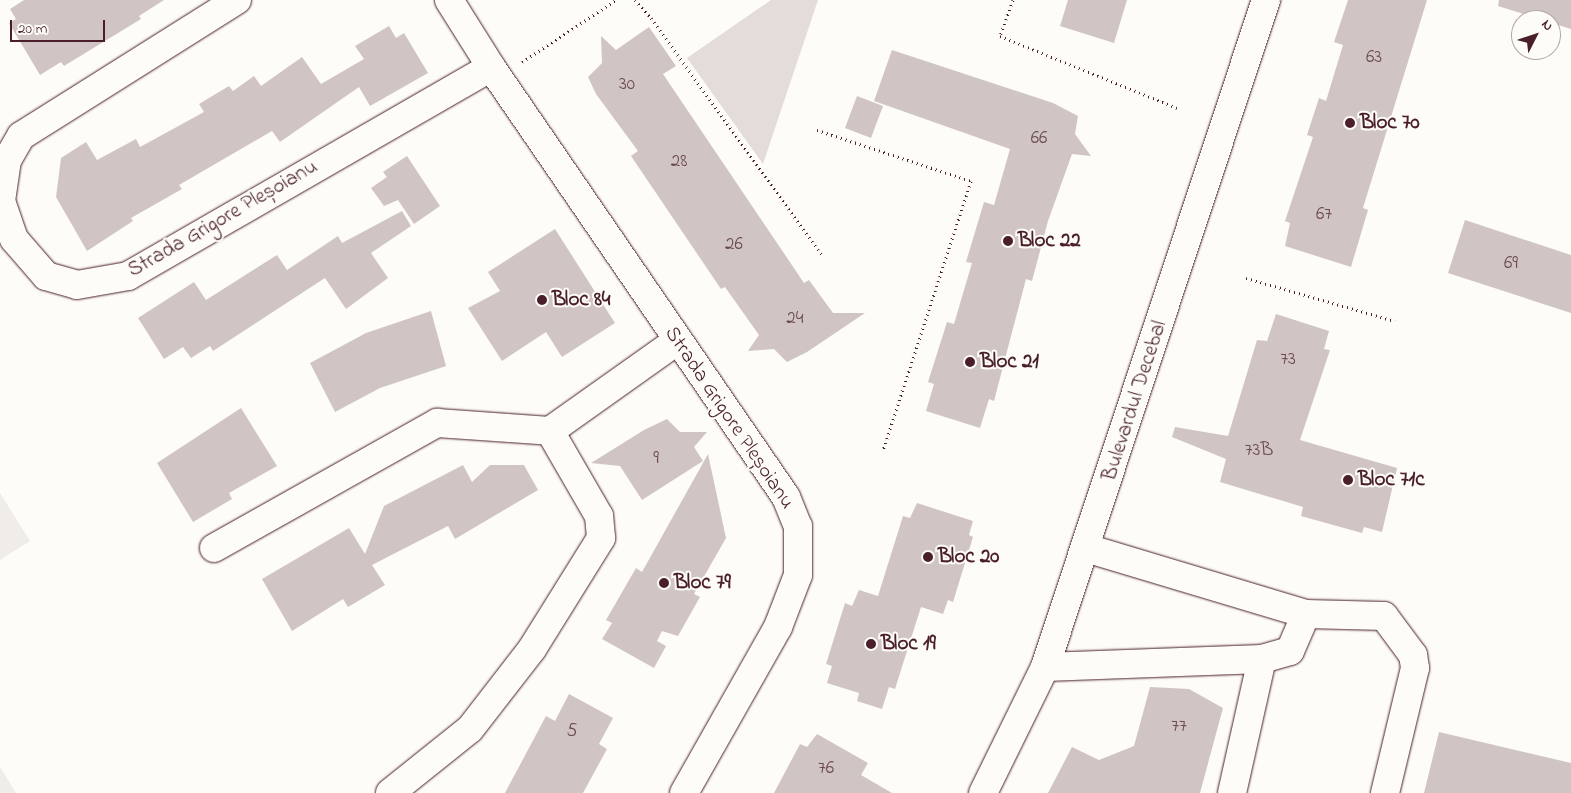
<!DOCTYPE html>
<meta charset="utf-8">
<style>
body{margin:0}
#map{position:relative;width:1571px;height:793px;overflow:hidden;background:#fdfcf7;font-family:"Indie Flower",sans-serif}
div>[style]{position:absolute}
.built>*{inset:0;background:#f0ece8}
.green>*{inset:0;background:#e3dcda}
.building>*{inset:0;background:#d0c5c4}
.path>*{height:3px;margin-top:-1.5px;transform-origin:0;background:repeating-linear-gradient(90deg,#4a1f2b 0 1px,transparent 0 5px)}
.roads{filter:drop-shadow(0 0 1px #4a1f2b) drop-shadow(0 0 1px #4a1f2b)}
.minor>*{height:28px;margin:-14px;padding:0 14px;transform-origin:14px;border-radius:14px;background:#fdfcf7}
.major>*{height:28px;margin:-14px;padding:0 14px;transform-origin:14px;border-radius:14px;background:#fdfcf7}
.dots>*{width:14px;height:14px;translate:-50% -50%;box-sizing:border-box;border:2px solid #fdfcf7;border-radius:50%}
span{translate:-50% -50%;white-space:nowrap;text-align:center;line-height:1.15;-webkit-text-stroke:4px #fdfcf7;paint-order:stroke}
.number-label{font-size:19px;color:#6c4851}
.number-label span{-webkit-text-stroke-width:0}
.poi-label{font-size:21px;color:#4a1f2b;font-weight:700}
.left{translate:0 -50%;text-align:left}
.street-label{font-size:21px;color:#4a1f2b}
.north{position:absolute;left:1511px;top:10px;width:50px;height:50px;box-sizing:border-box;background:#fdfcf7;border:1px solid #b5a4a5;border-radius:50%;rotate:49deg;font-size:14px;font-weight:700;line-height:20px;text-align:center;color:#4a1f2b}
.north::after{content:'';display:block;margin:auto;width:18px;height:22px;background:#4a1f2b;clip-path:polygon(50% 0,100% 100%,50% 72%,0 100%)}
.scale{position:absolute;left:10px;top:20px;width:95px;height:22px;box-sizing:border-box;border:2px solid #4a1f2b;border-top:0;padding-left:6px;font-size:15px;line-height:18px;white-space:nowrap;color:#4a1f2b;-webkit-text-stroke:4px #fdfcf7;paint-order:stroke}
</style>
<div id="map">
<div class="built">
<div style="clip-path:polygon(0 493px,30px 541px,0 560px)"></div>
<div style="clip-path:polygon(0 767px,16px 793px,0 793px)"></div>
</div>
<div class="green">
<div style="clip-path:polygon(771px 0,818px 0,763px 164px,687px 58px)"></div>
</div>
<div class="building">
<div style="clip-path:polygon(24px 0,164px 0,139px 16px,141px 19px,64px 66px,61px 62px,40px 75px,9px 23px,16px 19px,10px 9px)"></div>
<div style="clip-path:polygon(1068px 0,1127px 0,1114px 43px,1060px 26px)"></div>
<div style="clip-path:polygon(1348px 0,1427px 0,1363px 208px,1368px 210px,1351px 267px,1285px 246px,1290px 223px,1285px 221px,1313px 137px,1307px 135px,1319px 98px,1326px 101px,1343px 45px,1334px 42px)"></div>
<div style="clip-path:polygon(1499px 0,1571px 0,1571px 29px,1498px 6px)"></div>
<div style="clip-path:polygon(389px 26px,396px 38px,404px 33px,428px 73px,370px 106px,359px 87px,280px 142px,272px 131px,179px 185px,182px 189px,131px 218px,133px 221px,87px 251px,56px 197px,61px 158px,86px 142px,97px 160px,136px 139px,140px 147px,204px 112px,199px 104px,229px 86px,233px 91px,254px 76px,261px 86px,302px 57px,321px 84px,364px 59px,355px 46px)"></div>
<div style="clip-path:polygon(649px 27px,676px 66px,663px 74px,804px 283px,809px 280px,833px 313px,865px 313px,807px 352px,787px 362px,774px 349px,748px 351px,759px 335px,725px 287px,721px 289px,631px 156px,638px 151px,596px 94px,588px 77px,602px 63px,601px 36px,616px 50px)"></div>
<div style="clip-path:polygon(892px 50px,1053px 103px,1078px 116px,1075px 134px,1091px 156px,1072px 154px,1048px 221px,1032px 281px,1026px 279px,994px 401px,989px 399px,980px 428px,926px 411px,934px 384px,928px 382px,947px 322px,954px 324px,972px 263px,966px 262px,984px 202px,994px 205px,1010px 149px,874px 101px)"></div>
<div style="clip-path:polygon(857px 96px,883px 106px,871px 138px,845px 128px)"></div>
<div style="clip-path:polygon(407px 156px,440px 206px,414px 224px,398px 200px,384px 206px,371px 188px,387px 177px,383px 172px)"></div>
<div style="clip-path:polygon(402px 211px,411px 226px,371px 253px,388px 278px,346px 309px,325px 278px,213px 351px,210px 346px,191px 358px,183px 347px,164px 359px,138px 318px,194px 282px,206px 300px,277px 255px,287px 270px,338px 236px,342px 243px)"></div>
<div style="clip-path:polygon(1465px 220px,1571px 255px,1571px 313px,1448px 273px)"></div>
<div style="clip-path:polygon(555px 229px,615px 323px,562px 357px,546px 332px,502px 361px,468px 308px,500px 291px,488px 272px)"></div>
<div style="clip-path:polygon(431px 311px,446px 366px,380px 388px,335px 412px,310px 363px,366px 333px)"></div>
<div style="clip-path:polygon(1276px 314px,1329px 331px,1324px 349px,1330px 350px,1300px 440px,1397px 468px,1382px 532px,1364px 527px,1362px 533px,1301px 516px,1303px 507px,1220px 482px,1226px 459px,1172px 437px,1175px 427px,1228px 436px,1257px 340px,1267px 341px)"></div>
<div style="clip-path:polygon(241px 408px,277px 466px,229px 493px,232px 499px,193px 522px,157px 463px)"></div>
<div style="clip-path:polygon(667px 419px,680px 432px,707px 432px,694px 447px,703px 461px,642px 500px,620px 466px,591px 463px,644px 430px)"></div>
<div style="clip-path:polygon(708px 454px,726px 538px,694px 594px,700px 597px,678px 636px,662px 631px,657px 641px,666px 646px,654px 668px,602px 639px,612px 623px,606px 620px,636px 568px,642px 572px)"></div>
<div style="clip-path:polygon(463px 465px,472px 482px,490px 465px,524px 465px,538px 490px,455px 539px,448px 526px,372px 565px,385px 585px,348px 607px,343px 599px,292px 631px,262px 579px,349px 528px,365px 554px,384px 506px)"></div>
<div style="clip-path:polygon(917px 503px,973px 521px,969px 535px,973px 537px,953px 602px,948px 600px,943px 614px,921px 607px,895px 689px,889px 687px,882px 709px,857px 701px,859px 693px,827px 683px,832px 666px,826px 664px,845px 603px,852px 606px,859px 590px,878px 596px,903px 516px,910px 518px)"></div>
<div style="clip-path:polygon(1150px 687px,1189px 689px,1223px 708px,1200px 793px,1048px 793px,1072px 747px,1099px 760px,1134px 746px)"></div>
<div style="clip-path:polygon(569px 694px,613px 718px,599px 744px,607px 749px,583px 793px,505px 793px,546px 716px,555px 721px)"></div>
<div style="clip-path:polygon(1439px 732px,1571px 763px,1571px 793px,1424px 793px)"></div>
<div style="clip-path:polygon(817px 734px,868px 763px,861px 775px,892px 793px,774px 793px,800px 744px,807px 747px)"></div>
</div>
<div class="path">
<div style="left:635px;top:0;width:24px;rotate:48deg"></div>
<div style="left:651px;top:18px;width:291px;rotate:54.2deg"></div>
<div style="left:1013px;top:0;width:38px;rotate:110deg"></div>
<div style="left:1000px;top:36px;width:191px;rotate:22.1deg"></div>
<div style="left:522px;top:62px;width:113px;rotate:-33.4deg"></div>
<div style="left:817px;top:130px;width:162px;rotate:18.3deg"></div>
<div style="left:971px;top:181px;width:284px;rotate:108.1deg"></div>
<div style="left:1246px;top:278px;width:155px;rotate:16.1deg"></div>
</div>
<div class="roads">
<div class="minor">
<div style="left:237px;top:0;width:255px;rotate:147.8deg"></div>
<div style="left:21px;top:136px;width:28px;rotate:120deg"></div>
<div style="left:7px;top:160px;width:41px;rotate:98.3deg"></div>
<div style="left:1px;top:201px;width:40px;rotate:71.1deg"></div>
<div style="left:14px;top:239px;width:49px;rotate:49.1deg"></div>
<div style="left:46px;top:276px;width:32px;rotate:16deg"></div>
<div style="left:77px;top:285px;width:52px;rotate:-10deg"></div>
<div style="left:128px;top:276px;width:419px;rotate:-29.9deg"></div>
<div style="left:449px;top:0;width:79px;rotate:57.9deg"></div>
<div style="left:491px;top:67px;width:521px;rotate:55.55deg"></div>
<div style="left:786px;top:497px;width:31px;rotate:68deg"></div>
<div style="left:798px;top:526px;width:49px;rotate:90deg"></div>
<div style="left:798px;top:575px;width:56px;rotate:111deg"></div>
<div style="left:778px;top:627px;width:191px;rotate:119.5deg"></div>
<div style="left:214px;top:548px;width:256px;rotate:-29.3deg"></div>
<div style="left:437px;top:423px;width:113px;rotate:4deg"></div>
<div style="left:550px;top:431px;width:157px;rotate:-35.4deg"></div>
<div style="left:1086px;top:548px;width:230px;rotate:16.7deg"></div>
<div style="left:1306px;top:614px;width:78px;rotate:1.5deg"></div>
<div style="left:1384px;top:616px;width:49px;rotate:53.4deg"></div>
<div style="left:1413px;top:655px;width:13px;rotate:81deg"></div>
<div style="left:1415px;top:668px;width:129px;rotate:103.5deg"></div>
<div style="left:1045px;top:667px;width:217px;rotate:-2.1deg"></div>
<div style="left:1262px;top:659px;width:29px;rotate:-16deg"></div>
<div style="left:1290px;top:651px;width:40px;rotate:-66.6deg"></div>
<div style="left:390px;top:793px;width:102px;rotate:-38.7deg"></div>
<div style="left:470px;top:729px;width:101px;rotate:-52.2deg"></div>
<div style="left:532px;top:649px;width:131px;rotate:-58.1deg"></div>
<div style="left:601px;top:538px;width:22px;rotate:-95deg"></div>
<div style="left:599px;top:516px;width:98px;rotate:-120deg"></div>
<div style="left:1232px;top:793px;width:137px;rotate:-77.4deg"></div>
</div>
<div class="major">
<div style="left:983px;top:793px;width:140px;rotate:-63.8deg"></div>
<div style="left:1045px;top:667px;width:703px;rotate:-71.67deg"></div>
</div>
</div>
<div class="dots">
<div style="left:1350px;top:123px;background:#4a1f2b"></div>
<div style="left:1008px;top:241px;background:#4a1f2b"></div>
<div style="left:542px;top:300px;background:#4a1f2b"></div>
<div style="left:970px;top:362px;background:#4a1f2b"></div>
<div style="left:1348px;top:480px;background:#4a1f2b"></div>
<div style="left:928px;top:557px;background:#4a1f2b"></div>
<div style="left:664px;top:583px;background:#4a1f2b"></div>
<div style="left:871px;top:644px;background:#4a1f2b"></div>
</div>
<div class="number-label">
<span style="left:1374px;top:58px">63</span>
<span style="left:627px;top:85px">30</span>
<span style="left:1039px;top:139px">66</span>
<span style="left:679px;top:162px">28</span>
<span style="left:1324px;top:215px">67</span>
<span style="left:734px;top:245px">26</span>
<span style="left:1511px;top:264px">69</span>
<span style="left:795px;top:319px">24</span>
<span style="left:1288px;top:360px">73</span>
<span style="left:1259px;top:451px">73B</span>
<span style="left:656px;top:459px">9</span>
<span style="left:1179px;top:727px">77</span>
<span style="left:572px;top:732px">5</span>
<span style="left:826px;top:769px">76</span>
</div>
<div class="poi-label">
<span class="left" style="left:1360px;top:123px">Bloc 70</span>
<span class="left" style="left:1018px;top:241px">Bloc 22</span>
<span class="left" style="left:552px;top:300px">Bloc 84</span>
<span class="left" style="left:980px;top:362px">Bloc 21</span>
<span class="left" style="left:1358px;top:480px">Bloc 71c</span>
<span class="left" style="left:938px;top:557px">Bloc 20</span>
<span class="left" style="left:674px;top:583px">Bloc 79</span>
<span class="left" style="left:881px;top:644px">Bloc 19</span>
</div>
<div class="street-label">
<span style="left:223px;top:219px;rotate:-30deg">Strada Grigore Pleșoianu</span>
<span style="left:1135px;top:401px;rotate:-72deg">Bulevardul Decebal</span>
<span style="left:729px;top:418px;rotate:56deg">Strada Grigore Pleșoianu</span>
</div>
<div class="north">N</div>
<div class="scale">20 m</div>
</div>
